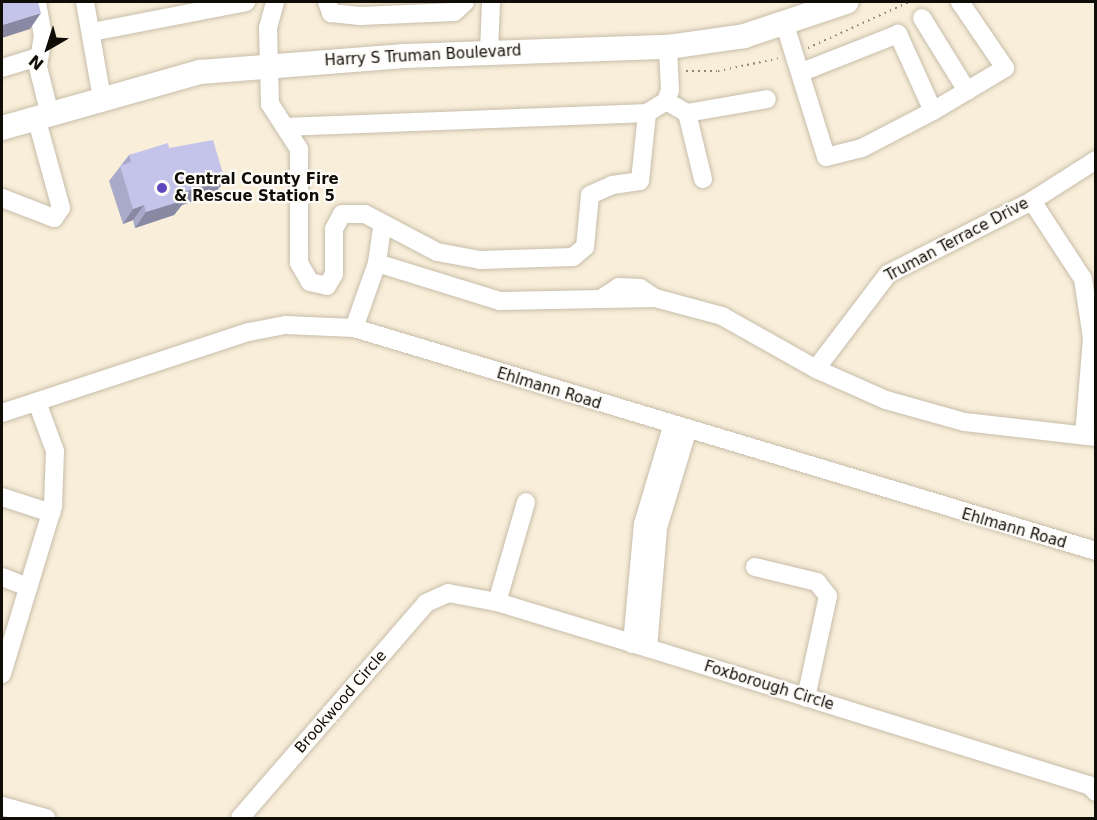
<!DOCTYPE html>
<style>
body{margin:0}
#map{position:relative;width:1097px;height:820px;overflow:hidden;background:#f8eed9;font-family:"DejaVu Sans",sans-serif}
div>[style]{position:absolute}
.path>*{height:2px;margin-top:-1px;transform-origin:0;background:repeating-linear-gradient(90deg,#8e8879 0 1.5px,transparent 0 6px)}
.roads{filter:drop-shadow(0 0 2px #c7bdaa) drop-shadow(0 0 2px #c7bdaa)}
.minor>*{height:18px;margin:-9px;padding:0 9px;transform-origin:9px;border-radius:9px;background:#fff}
.major>*{height:24px;margin:-12px;padding:0 12px;transform-origin:12px;border-radius:12px;background:#fff}
.wall>*{inset:0;background:#a9a9c9}
.shaded-wall>*{inset:0;background:#8989a4}
.building>*{inset:0;background:#c4c4ea}
.dots>*{width:16px;height:16px;translate:-50% -50%;box-sizing:border-box;border:3px solid #fefcf8;border-radius:50%}
span{translate:-50% -50%;white-space:nowrap;text-align:center;line-height:1.15;-webkit-text-stroke:4.5px #fefcf8;paint-order:stroke}
.street-label{font-size:15px;color:#100d06}
.poi-label{font-size:15px;color:#100d06;font-weight:700}
.left{translate:0 -50%;text-align:left}
.frame{position:absolute;inset:0;border:3px solid #100d06;pointer-events:none}
.north{position:absolute;left:18px;top:18px;width:60px;height:60px;-webkit-text-stroke:4px #fefcf8;paint-order:stroke;rotate:219deg;font-size:16px;font-weight:700;line-height:24px;text-align:center;color:#100d06}
.north::after{content:'';display:block;margin:auto;width:21px;height:27px;background:#100d06;clip-path:polygon(50% 0,100% 100%,50% 72%,0 100%)}
</style>
<div id="map">
<div class="path">
<div style="left:808px;top:48px;width:111px;rotate:-24.5deg"></div>
<div style="left:686px;top:71px;width:32px"></div>
<div style="left:718px;top:71px;width:63px;rotate:-11.8deg"></div>
</div>
<div class="roads">
<div class="minor">
<div style="left:37px;top:2px;width:34px;rotate:80deg"></div>
<div style="left:43px;top:35px;width:32px;rotate:99deg"></div>
<div style="left:38px;top:67px;width:49px;rotate:76deg"></div>
<div style="left:85px;top:2px;width:97px;rotate:80deg"></div>
<div style="left:275px;top:2px;width:27px;rotate:105deg"></div>
<div style="left:268px;top:28px;width:76px;rotate:88.5deg"></div>
<div style="left:270px;top:104px;width:54px;rotate:57.2deg"></div>
<div style="left:299px;top:149px;width:114px;rotate:90deg"></div>
<div style="left:299px;top:263px;width:22px;rotate:60deg"></div>
<div style="left:310px;top:282px;width:17px;rotate:13deg"></div>
<div style="left:327px;top:286px;width:14px;rotate:-60deg"></div>
<div style="left:334px;top:274px;width:45px;rotate:-90deg"></div>
<div style="left:334px;top:229px;width:17px;rotate:-62deg"></div>
<div style="left:342px;top:214px;width:23px"></div>
<div style="left:365px;top:214px;width:81px;rotate:27.8deg"></div>
<div style="left:437px;top:252px;width:44px;rotate:10.5deg"></div>
<div style="left:480px;top:260px;width:93px;rotate:-1.8deg"></div>
<div style="left:573px;top:257px;width:16px;rotate:-40deg"></div>
<div style="left:585px;top:247px;width:52px;rotate:-84.5deg"></div>
<div style="left:590px;top:195px;width:24px;rotate:-24deg"></div>
<div style="left:612px;top:185px;width:28px;rotate:-8deg"></div>
<div style="left:640px;top:181px;width:68px;rotate:-84.1deg"></div>
<div style="left:647px;top:113px;width:22px;rotate:-32deg"></div>
<div style="left:666px;top:101px;width:12px;rotate:-70deg"></div>
<div style="left:670px;top:90px;width:43px;rotate:-92.7deg"></div>
<div style="left:327px;top:2px;width:12px;rotate:70deg"></div>
<div style="left:331px;top:13px;width:29px;rotate:6deg"></div>
<div style="left:360px;top:16px;width:94px;rotate:-2.4deg"></div>
<div style="left:454px;top:12px;width:15px;rotate:-42deg"></div>
<div style="left:922px;top:18px;width:86px;rotate:58.3deg"></div>
<div style="left:785px;top:25px;width:138px;rotate:72.7deg"></div>
<div style="left:826px;top:157px;width:37px;rotate:-14deg"></div>
<div style="left:862px;top:148px;width:80px;rotate:-27.5deg"></div>
<div style="left:933px;top:111px;width:85px;rotate:-114.4deg"></div>
<div style="left:898px;top:34px;width:103px;rotate:158.4deg"></div>
<div style="left:92px;top:32px;width:157px;rotate:-11deg"></div>
<div style="left:489px;top:52px;width:50px;rotate:-87.7deg"></div>
<div style="left:2px;top:68px;width:39px;rotate:-17deg"></div>
<div style="left:666px;top:101px;width:24px;rotate:30deg"></div>
<div style="left:687px;top:113px;width:81px;rotate:-9.9deg"></div>
<div style="left:933px;top:111px;width:84px;rotate:-30.8deg"></div>
<div style="left:1005px;top:68px;width:80px;rotate:-124.3deg"></div>
<div style="left:687px;top:113px;width:68px;rotate:76.4deg"></div>
<div style="left:286px;top:127px;width:361px;rotate:-2.2deg"></div>
<div style="left:1096px;top:160px;width:76px;rotate:147.4deg"></div>
<div style="left:1032px;top:201px;width:161px;rotate:153.1deg"></div>
<div style="left:888px;top:274px;width:119px;rotate:127.2deg"></div>
<div style="left:816px;top:369px;width:77px;rotate:23.9deg"></div>
<div style="left:886px;top:400px;width:82px;rotate:15.6deg"></div>
<div style="left:965px;top:422px;width:132px;rotate:6.5deg"></div>
<div style="left:2px;top:198px;width:56px;rotate:21deg"></div>
<div style="left:54px;top:218px;width:12px;rotate:-55deg"></div>
<div style="left:61px;top:208px;width:94px;rotate:-105.4deg"></div>
<div style="left:1032px;top:201px;width:93px;rotate:56.8deg"></div>
<div style="left:1083px;top:279px;width:60px;rotate:81.3deg"></div>
<div style="left:1092px;top:338px;width:98px;rotate:94.7deg"></div>
<div style="left:377px;top:263px;width:36px;rotate:-82deg"></div>
<div style="left:602px;top:298px;width:20px;rotate:-33deg"></div>
<div style="left:619px;top:287px;width:21px;rotate:3deg"></div>
<div style="left:640px;top:288px;width:18px;rotate:34deg"></div>
<div style="left:354px;top:328px;width:69px;rotate:-70.5deg"></div>
<div style="left:377px;top:263px;width:129px;rotate:17.2deg"></div>
<div style="left:500px;top:301px;width:155px;rotate:-1.1deg"></div>
<div style="left:655px;top:298px;width:69px;rotate:15deg"></div>
<div style="left:722px;top:316px;width:108px;rotate:29.4deg"></div>
<div style="left:2px;top:413px;width:260px;rotate:-18.2deg"></div>
<div style="left:249px;top:332px;width:38px;rotate:-11deg"></div>
<div style="left:286px;top:325px;width:68px;rotate:2.5deg"></div>
<div style="left:354px;top:328px;width:775px;rotate:16.73deg"></div>
<div style="left:2px;top:497px;width:52px;rotate:18.1deg"></div>
<div style="left:755px;top:567px;width:64px;rotate:13.6deg"></div>
<div style="left:817px;top:582px;width:18px;rotate:52deg"></div>
<div style="left:828px;top:596px;width:104px;rotate:102.2deg"></div>
<div style="left:2px;top:577px;width:28px;rotate:21deg"></div>
<div style="left:497px;top:602px;width:104px;rotate:-73.8deg"></div>
<div style="left:632px;top:644px;width:121px;rotate:-84.8deg"></div>
<div style="left:643px;top:524px;width:101px;rotate:-73.4deg"></div>
<div style="left:648px;top:648px;width:120px;rotate:-85.2deg"></div>
<div style="left:658px;top:528px;width:100px;rotate:-73.2deg"></div>
<div style="left:2px;top:674px;width:176px;rotate:-73.1deg"></div>
<div style="left:53px;top:506px;width:55px;rotate:-87.9deg"></div>
<div style="left:55px;top:451px;width:52px;rotate:-110.2deg"></div>
<div style="left:2px;top:806px;width:46px;rotate:15.3deg"></div>
<div style="left:240px;top:818px;width:284px;rotate:-49.1deg"></div>
<div style="left:426px;top:603px;width:24px;rotate:-24deg"></div>
<div style="left:448px;top:593px;width:50px;rotate:10.4deg"></div>
<div style="left:497px;top:602px;width:158px;rotate:16.9deg"></div>
<div style="left:648px;top:648px;width:462px;rotate:17.3deg"></div>
<div style="left:1089px;top:785px;width:10px;rotate:45deg"></div>
</div>
<div class="major">
<div style="left:2px;top:128px;width:206px;rotate:-15.8deg"></div>
<div style="left:200px;top:72px;width:205px;rotate:-4.5deg"></div>
<div style="left:404px;top:56px;width:264px;rotate:-2deg"></div>
<div style="left:668px;top:47px;width:77px;rotate:-8.2deg"></div>
<div style="left:744px;top:36px;width:108px;rotate:-18.4deg"></div>
</div>
</div>
<div class="wall">
<div style="clip-path:polygon(169px 148px,214px 195px,182px 205px,174px 215px,135px 228px,133px 220px,123px 224px,109px 181px,129px 155px)"></div>
</div>
<div class="shaded-wall">
<div style="clip-path:polygon(41px 13px,30px 29px,2px 38px,2px 25px)"></div>
<div style="clip-path:polygon(225px 180px,214px 195px,182px 205px,174px 215px,135px 228px,146px 212px,183px 192px)"></div>
<div style="clip-path:polygon(144px 205px,133px 220px,123px 224px,133px 209px)"></div>
</div>
<div class="building">
<div style="clip-path:polygon(2px 2px,38px 2px,41px 13px,2px 25px)"></div>
<div style="clip-path:polygon(213px 140px,225px 180px,183px 192px,185px 200px,146px 212px,144px 205px,133px 209px,120px 166px,131px 162px,129px 155px,168px 143px,169px 148px)"></div>
</div>
<div class="dots">
<div style="left:162px;top:188px;background:#5d48c0"></div>
</div>
<div class="street-label">
<span style="left:423px;top:56px;rotate:-3deg">Harry S Truman Boulevard</span>
<span style="left:957px;top:240px;rotate:-28deg">Truman Terrace Drive</span>
<span style="left:549px;top:389px;rotate:17deg">Ehlmann Road</span>
<span style="left:1014px;top:529px;rotate:16deg">Ehlmann Road</span>
<span style="left:769px;top:686px;rotate:17deg">Foxborough Circle</span>
<span style="left:341px;top:702px;rotate:-49deg">Brookwood Circle</span>
</div>
<div class="poi-label">
<span class="left" style="left:174px;top:188px">Central County Fire<br>&amp; Rescue Station 5</span>
</div>
<div class="frame"></div>
<div class="north">N</div>
</div>
